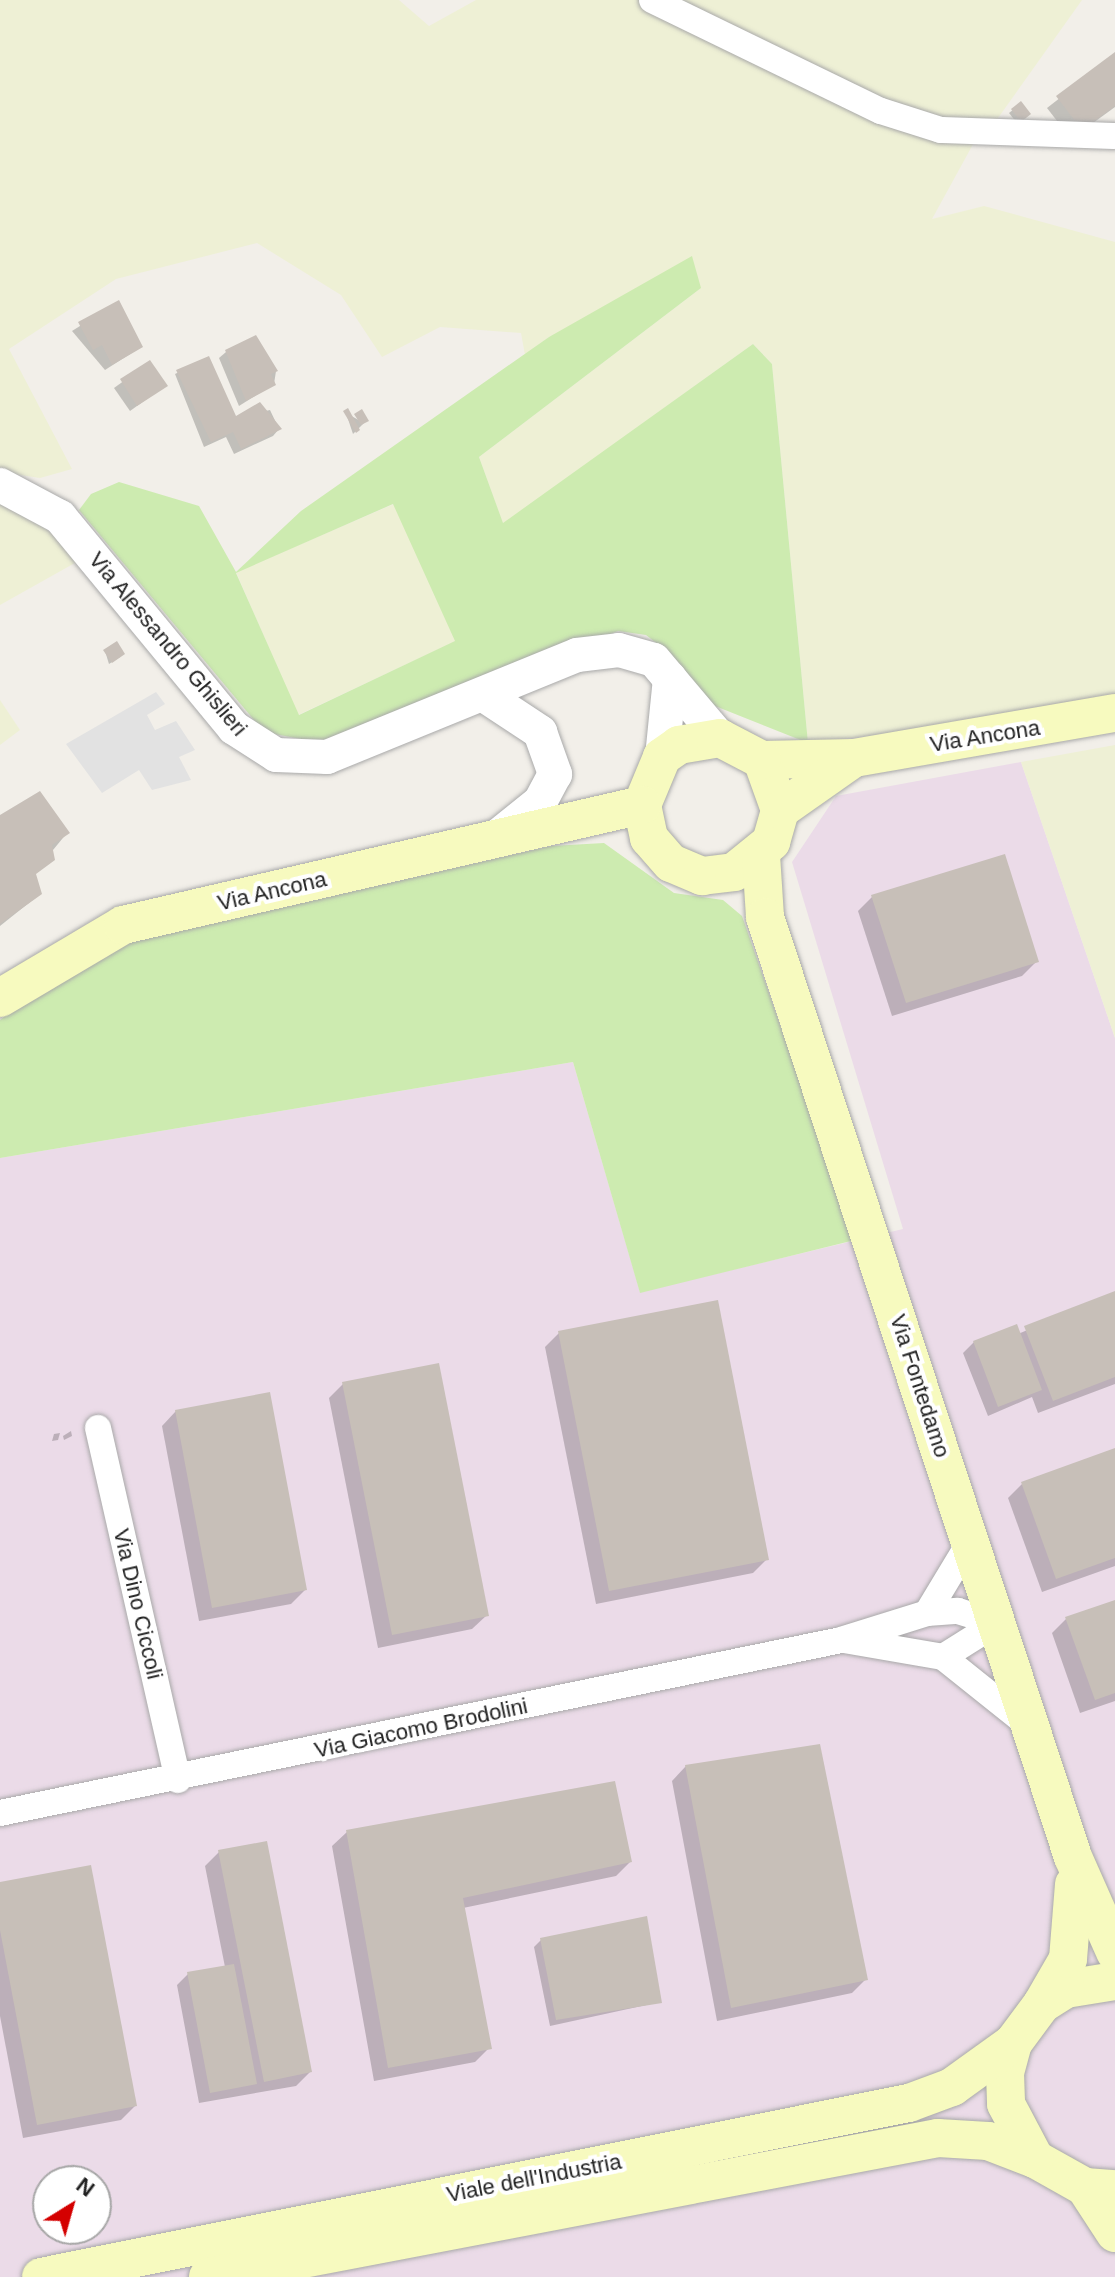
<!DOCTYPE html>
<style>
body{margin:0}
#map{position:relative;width:1115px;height:2277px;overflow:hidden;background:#f2efe9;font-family:Arial,sans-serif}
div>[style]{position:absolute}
.industrial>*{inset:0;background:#ebdbe8}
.farmland>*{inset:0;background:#eef0d5}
.grass>*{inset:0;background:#cdebb0}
.parking>*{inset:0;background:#e2e2e2}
.shadow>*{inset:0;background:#0003}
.building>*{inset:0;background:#c7bfb8}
.roads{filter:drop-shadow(0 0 2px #a9a9a9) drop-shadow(0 0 2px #a9a9a9)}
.minor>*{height:26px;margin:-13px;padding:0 13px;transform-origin:13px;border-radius:13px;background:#fff}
.tertiary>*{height:34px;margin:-17px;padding:0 17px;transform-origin:17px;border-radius:17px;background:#fff}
.secondary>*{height:38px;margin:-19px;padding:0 19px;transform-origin:19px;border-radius:19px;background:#f7fabf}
span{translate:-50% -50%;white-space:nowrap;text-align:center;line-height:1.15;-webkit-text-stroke:8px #fff;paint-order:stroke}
.street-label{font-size:22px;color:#222}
.north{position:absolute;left:32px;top:2165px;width:80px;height:80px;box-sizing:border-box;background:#fff;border:2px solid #a7a7a7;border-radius:50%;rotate:37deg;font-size:22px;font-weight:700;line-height:32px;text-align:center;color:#222}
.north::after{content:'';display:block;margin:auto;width:28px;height:36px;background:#d40000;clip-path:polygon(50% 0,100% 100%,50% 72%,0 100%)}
</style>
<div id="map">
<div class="industrial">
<div style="clip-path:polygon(evenodd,1021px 762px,1115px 1038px,1115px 2277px,0 2277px,0 1158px,573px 1062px,640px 1292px,903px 1229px,792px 862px,836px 796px,1021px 762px,48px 2181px,96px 2181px,96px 2229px,48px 2229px,48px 2181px)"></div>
</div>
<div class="farmland">
<div style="clip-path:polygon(0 0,399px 0,429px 26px,476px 0,640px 0,977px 137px,932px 219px,984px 206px,1115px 242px,1115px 707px,808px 743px,772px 364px,753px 344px,503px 524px,479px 457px,701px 288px,549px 337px,525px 355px,521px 333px,440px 327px,382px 357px,341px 295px,257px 243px,116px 279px,9px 349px,72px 469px,40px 478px,0 472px)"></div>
<div style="clip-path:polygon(676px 0,1082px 0,993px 125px,935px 121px,878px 103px)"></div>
<div style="clip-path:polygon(0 502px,22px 509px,82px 559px,0 605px)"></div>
<div style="clip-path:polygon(394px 504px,456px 641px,298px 715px,236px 572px)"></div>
<div style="clip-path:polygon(0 700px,20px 730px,0 745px)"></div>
<div style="clip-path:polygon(1115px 745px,1115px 1038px,1021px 762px)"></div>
</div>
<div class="grass">
<div style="clip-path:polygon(evenodd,692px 256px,701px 288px,479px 457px,503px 523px,753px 344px,772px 364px,808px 743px,705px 702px,669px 653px,646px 635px,618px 631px,327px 744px,264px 732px,79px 510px,91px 494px,119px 482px,199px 506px,236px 572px,301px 511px,549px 337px,692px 256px,393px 504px,455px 641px,299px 715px,236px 573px,393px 504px)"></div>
<div style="clip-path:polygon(604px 843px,674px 893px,723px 900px,742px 916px,855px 1240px,640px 1293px,573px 1062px,0 1158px,0 1020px,54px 978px,131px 942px,551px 846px)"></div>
</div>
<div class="parking">
<div style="clip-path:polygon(156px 692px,165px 704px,147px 715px,155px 730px,176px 721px,195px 750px,179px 757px,191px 780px,152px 790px,139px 770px,102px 793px,66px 744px)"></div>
</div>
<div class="shadow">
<div style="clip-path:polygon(1115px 55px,1115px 107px,1071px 139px,1047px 108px)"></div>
<div style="clip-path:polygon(1020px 104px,1028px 114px,1017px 123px,1009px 113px)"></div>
<div style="clip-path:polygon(118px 302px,141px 347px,105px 370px,72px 331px)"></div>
<div style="clip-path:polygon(226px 352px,276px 371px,274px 384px,239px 406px,219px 358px)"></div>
<div style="clip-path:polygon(208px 358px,235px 418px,270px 410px,279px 429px,273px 436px,234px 454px,226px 437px,204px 447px,175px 374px)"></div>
<div style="clip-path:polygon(150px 362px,165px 386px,130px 411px,114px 388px)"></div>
<div style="clip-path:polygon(346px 413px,364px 423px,353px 434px)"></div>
<div style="clip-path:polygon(105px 651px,120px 657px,109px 664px)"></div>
<div style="clip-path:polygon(0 818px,67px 833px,30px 878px,40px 894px,0 926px)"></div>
<div style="clip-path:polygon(872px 897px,1037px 961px,1022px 976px,892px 1016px,858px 911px)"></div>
<div style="clip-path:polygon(1115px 1293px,1115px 1384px,1038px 1413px,1032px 1397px,988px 1416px,963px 1353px,974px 1342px,1018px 1334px)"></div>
<div style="clip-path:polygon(559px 1333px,767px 1559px,753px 1573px,596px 1604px,545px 1347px)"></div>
<div style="clip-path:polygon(343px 1384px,487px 1615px,472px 1629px,378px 1648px,329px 1398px)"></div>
<div style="clip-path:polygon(176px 1411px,305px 1590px,291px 1604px,199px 1621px,162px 1426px)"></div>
<div style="clip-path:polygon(71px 1431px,72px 1436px,64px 1440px,63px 1436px)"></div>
<div style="clip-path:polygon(60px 1433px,58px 1440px,52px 1441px,54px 1434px)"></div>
<div style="clip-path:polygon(1115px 1451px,1115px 1566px,1042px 1592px,1008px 1498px,1022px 1484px)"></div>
<div style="clip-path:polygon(1115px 1602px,1115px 1701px,1080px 1713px,1052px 1633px,1066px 1619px)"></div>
<div style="clip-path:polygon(686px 1766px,866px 1979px,852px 1993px,717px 2021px,672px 1781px)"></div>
<div style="clip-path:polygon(347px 1832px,630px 1862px,616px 1876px,463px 1908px,489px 2048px,475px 2062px,374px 2081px,332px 1846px)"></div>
<div style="clip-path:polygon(219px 1852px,310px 2072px,296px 2086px,199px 2103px,177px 1985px,188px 1974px,225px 1967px,205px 1866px)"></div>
<div style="clip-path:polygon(0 1885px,135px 2106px,121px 2120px,23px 2138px,0 2016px)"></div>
<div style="clip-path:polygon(541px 1940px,660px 2002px,550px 2026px,534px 1947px)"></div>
</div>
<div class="building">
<div style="clip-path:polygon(1115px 52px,1115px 106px,1082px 130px,1056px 96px)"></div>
<div style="clip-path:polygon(1021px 101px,1031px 114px,1021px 122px,1011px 109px)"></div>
<div style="clip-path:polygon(119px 300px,143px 347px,112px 365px,102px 345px,93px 350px,78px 322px)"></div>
<div style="clip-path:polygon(256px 335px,278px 371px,271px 374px,276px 385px,246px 401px,225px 350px)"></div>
<div style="clip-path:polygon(209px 356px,236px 416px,260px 402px,282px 429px,241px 449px,233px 432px,211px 442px,176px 370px)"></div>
<div style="clip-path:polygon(150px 360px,168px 386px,137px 406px,120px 379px)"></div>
<div style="clip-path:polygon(348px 408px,360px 430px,356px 433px,343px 411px)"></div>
<div style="clip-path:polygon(362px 409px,369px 421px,361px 425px,354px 414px)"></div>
<div style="clip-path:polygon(117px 641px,125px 654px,112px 663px,103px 650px)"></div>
<div style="clip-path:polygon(40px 791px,70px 833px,52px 845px,55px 860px,36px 874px,42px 894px,0 924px,0 815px)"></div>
<div style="clip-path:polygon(1005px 854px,1039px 962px,906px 1003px,871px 895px)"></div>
<div style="clip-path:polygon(1115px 1291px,1115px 1377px,1053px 1401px,1024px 1326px)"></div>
<div style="clip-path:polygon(718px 1300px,769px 1560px,609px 1591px,558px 1331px)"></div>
<div style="clip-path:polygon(1017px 1324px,1042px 1390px,998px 1407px,973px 1341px)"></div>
<div style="clip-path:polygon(439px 1363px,489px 1616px,392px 1635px,342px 1382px)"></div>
<div style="clip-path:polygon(270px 1392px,307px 1590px,212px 1608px,175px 1410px)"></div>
<div style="clip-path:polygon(1115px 1448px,1115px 1558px,1056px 1579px,1021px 1482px)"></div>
<div style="clip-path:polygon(1115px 1600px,1115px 1693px,1095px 1700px,1065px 1617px)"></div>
<div style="clip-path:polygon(820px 1744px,868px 1980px,731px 2008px,685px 1765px)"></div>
<div style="clip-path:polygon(615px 1781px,632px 1862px,463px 1898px,492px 2049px,388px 2068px,346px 1830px)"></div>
<div style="clip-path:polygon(267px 1841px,312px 2072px,264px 2082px,218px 1850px)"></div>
<div style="clip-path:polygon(91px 1865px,137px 2106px,37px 2125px,0 1930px,0 1882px)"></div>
<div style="clip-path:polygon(647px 1916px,662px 2003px,556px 2020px,540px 1938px)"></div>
<div style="clip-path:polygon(234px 1964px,257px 2084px,210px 2093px,187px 1972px)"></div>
</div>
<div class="roads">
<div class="minor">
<div style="left:652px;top:0;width:254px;rotate:25.9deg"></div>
<div style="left:881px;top:111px;width:63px;rotate:17.6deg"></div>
<div style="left:941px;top:130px;width:174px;rotate:2deg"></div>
<div style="left:98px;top:1428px;width:361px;rotate:77.2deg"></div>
<div style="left:927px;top:1613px;width:31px;rotate:-4deg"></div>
<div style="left:958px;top:1611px;width:41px;rotate:17.1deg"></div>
<div style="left:844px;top:1640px;width:100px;rotate:9.7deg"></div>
<div style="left:943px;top:1657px;width:109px;rotate:38.7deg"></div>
<div style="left:943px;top:1657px;width:64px;rotate:-32.2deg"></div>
<div style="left:0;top:1813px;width:859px;rotate:-11.62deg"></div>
<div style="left:841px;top:1640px;width:90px;rotate:-17.4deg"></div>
<div style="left:927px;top:1613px;width:85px;rotate:-58.9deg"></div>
</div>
<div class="tertiary">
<div style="left:0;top:485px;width:68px;rotate:28.1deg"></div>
<div style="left:60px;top:517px;width:273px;rotate:50.5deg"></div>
<div style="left:234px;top:728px;width:50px;rotate:32.7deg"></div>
<div style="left:276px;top:755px;width:51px;rotate:2.2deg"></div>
<div style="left:327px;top:757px;width:270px;rotate:-22.2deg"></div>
<div style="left:577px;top:655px;width:42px;rotate:-6.8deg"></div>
<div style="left:619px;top:650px;width:36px;rotate:16deg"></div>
<div style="left:654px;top:660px;width:102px;rotate:49.8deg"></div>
<div style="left:487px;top:697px;width:64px;rotate:33.4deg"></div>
<div style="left:540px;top:732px;width:45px;rotate:70.3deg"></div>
<div style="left:555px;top:774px;width:32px;rotate:118deg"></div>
<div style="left:540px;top:802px;width:53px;rotate:141.2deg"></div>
<div style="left:662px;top:757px;width:79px;rotate:-84.2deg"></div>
</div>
<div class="secondary">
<div style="left:762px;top:760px;width:92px;rotate:-1.2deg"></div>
<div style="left:854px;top:758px;width:265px;rotate:-9.8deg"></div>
<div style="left:780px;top:810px;width:53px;rotate:-109.8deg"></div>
<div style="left:762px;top:760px;width:47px;rotate:-152.4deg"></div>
<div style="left:720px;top:738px;width:42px;rotate:170.3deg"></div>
<div style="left:679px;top:745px;width:21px;rotate:145deg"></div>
<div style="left:662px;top:757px;width:52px;rotate:112.6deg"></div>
<div style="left:642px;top:805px;width:34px;rotate:78deg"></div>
<div style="left:649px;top:838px;width:33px;rotate:49deg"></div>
<div style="left:671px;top:863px;width:34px;rotate:23deg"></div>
<div style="left:702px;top:876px;width:32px;rotate:-7deg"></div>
<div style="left:734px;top:872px;width:48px;rotate:-39deg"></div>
<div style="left:771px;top:842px;width:33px;rotate:-74deg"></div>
<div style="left:780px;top:810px;width:90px;rotate:-35.1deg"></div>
<div style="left:761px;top:855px;width:62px;rotate:86.3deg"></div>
<div style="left:765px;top:917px;width:989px;rotate:71.86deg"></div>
<div style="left:1073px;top:1857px;width:104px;rotate:66.1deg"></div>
<div style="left:0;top:998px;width:143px;rotate:-30.7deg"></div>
<div style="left:123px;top:925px;width:533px;rotate:-13.02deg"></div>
<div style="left:1115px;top:1981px;width:50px;rotate:170.7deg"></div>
<div style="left:1066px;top:1989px;width:28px;rotate:148deg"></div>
<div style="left:1042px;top:2004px;width:49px;rotate:126.6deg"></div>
<div style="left:1013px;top:2043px;width:31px;rotate:105deg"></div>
<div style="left:1005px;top:2073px;width:31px;rotate:88deg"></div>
<div style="left:1006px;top:2104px;width:62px;rotate:62.2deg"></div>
<div style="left:1035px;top:2159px;width:57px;rotate:29.2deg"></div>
<div style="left:1085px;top:2187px;width:30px;rotate:4deg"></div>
<div style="left:1042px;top:2004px;width:52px;rotate:-60deg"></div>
<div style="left:1068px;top:1959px;width:75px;rotate:-85.4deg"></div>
<div style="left:1085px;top:2187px;width:55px;rotate:56.9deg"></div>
<div style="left:41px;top:2277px;width:885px;rotate:-11.34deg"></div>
<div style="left:909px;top:2103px;width:46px;rotate:-20.4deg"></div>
<div style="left:952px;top:2087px;width:75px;rotate:-35.8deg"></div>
<div style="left:208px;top:2277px;width:743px;rotate:-10.78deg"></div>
<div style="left:938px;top:2138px;width:50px;rotate:3.4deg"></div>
<div style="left:988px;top:2141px;width:50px;rotate:21deg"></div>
</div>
</div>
<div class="street-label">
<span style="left:168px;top:644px;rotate:50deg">Via Alessandro Ghislieri</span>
<span style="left:985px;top:736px;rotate:-9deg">Via Ancona</span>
<span style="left:272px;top:891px;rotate:-13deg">Via Ancona</span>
<span style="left:920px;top:1386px;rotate:72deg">Via Fontedamo</span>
<span style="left:138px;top:1604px;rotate:77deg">Via Dino Ciccoli</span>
<span style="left:421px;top:1728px;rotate:-12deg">Via Giacomo Brodolini</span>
<span style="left:534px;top:2178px;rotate:-11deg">Viale dell'Industria</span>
</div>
<div class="north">N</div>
</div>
